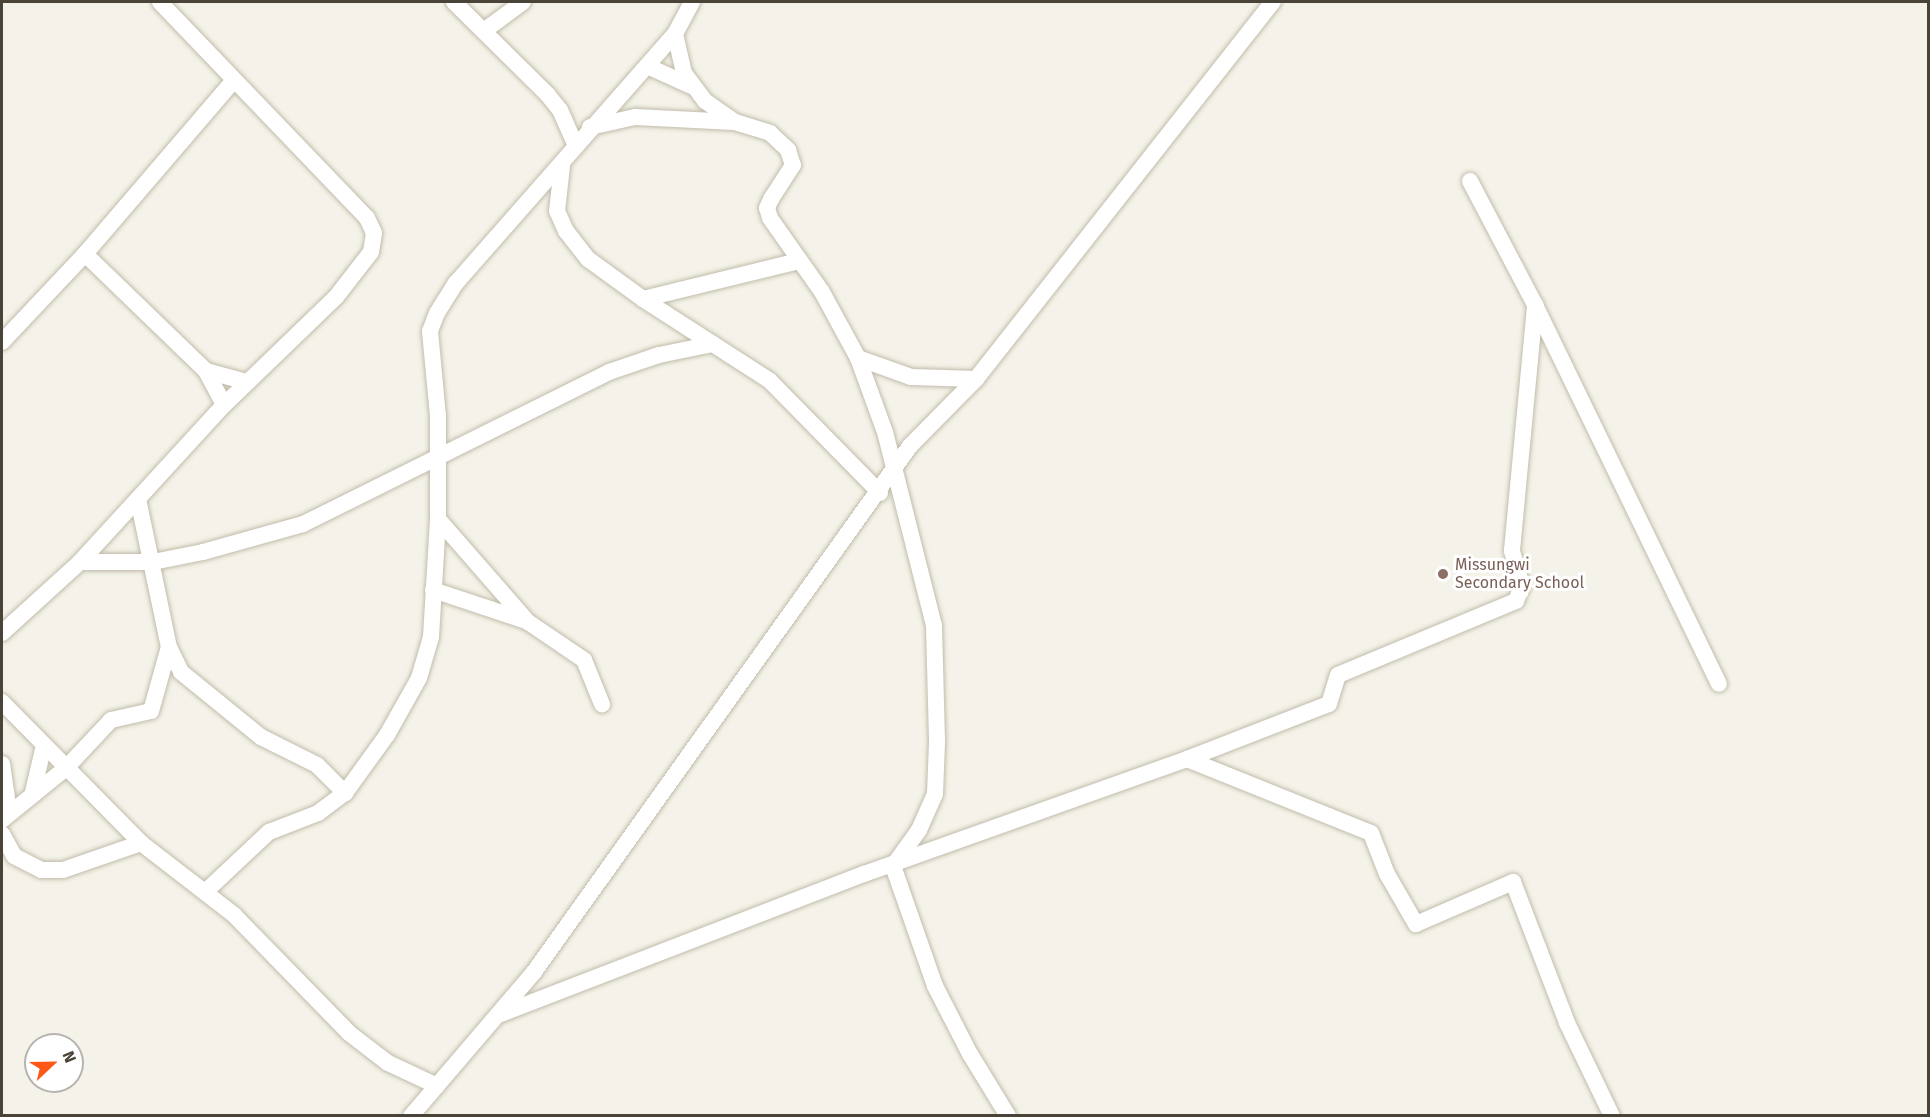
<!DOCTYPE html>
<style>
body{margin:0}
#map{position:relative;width:1930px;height:1117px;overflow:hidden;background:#f5f3e9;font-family:"Fira Sans",sans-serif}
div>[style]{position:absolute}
.roads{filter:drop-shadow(0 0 2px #c1bcab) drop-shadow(0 0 2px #c1bcab)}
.street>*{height:16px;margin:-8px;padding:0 8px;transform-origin:8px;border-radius:8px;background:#fff}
.dots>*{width:16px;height:16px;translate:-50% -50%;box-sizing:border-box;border:3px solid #fff;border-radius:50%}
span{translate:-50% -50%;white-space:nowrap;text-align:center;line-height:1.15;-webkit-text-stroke:6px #fff;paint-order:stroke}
.education-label{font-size:16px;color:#785e54}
.left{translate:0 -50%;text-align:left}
.frame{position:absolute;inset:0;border:3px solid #494437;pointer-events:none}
.north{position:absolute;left:24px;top:1033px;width:60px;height:60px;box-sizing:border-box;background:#fff;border:2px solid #b6b4af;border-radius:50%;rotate:68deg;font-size:16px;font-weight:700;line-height:24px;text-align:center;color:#494437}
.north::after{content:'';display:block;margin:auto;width:21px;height:27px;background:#ff5716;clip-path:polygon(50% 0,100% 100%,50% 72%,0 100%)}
</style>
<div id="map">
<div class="roads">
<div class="street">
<div style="left:454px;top:2px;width:131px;rotate:44.7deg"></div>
<div style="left:547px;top:94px;width:21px;rotate:51deg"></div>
<div style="left:560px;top:110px;width:36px;rotate:66deg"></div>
<div style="left:485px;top:30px;width:47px;rotate:-36.4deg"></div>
<div style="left:675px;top:34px;width:40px;rotate:77deg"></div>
<div style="left:684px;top:73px;width:35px;rotate:53deg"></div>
<div style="left:705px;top:101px;width:37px;rotate:35deg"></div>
<div style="left:735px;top:122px;width:37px;rotate:17deg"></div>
<div style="left:770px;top:133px;width:25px;rotate:43deg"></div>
<div style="left:788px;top:150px;width:16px;rotate:72deg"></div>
<div style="left:793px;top:165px;width:40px;rotate:122.9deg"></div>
<div style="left:771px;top:199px;width:10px;rotate:114deg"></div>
<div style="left:767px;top:208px;width:10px;rotate:73deg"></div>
<div style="left:770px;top:218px;width:90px;rotate:54.9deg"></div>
<div style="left:822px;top:292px;width:75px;rotate:61.4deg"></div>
<div style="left:858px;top:358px;width:79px;rotate:70deg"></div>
<div style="left:885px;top:432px;width:200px;rotate:75.8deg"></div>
<div style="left:934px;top:626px;width:116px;rotate:88.5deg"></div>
<div style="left:937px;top:742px;width:52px;rotate:92.2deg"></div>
<div style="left:935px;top:794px;width:39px;rotate:114deg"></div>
<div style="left:919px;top:830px;width:44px;rotate:125.8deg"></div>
<div style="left:893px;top:866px;width:127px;rotate:70.7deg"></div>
<div style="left:935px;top:986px;width:76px;rotate:62.8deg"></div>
<div style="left:970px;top:1054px;width:73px;rotate:58.5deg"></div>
<div style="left:647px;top:66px;width:48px;rotate:24.4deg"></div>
<div style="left:590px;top:127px;width:46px;rotate:-12.5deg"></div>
<div style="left:635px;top:117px;width:99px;rotate:2.9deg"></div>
<div style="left:562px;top:166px;width:45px;rotate:96.3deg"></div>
<div style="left:557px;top:211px;width:22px;rotate:66deg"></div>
<div style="left:566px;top:231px;width:36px;rotate:52deg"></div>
<div style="left:588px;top:259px;width:68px;rotate:36deg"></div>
<div style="left:643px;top:299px;width:151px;rotate:32.8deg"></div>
<div style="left:770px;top:381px;width:157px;rotate:45.5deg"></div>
<div style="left:1470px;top:181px;width:140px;rotate:62.3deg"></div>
<div style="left:1535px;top:305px;width:421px;rotate:64.1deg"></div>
<div style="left:85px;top:254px;width:168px;rotate:44deg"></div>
<div style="left:206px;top:371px;width:38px;rotate:62deg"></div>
<div style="left:643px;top:299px;width:161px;rotate:-13.7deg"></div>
<div style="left:2px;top:342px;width:121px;rotate:-46.7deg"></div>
<div style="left:85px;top:254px;width:229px;rotate:-49.4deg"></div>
<div style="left:858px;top:358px;width:56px;rotate:19.7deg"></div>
<div style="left:911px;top:377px;width:65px;rotate:1.8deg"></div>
<div style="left:206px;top:371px;width:42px;rotate:15deg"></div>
<div style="left:138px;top:499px;width:151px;rotate:78.2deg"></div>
<div style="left:169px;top:647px;width:28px;rotate:64deg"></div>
<div style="left:181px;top:672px;width:103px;rotate:39.1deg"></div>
<div style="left:261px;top:737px;width:63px;rotate:26.6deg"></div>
<div style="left:317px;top:765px;width:40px;rotate:45deg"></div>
<div style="left:438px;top:519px;width:137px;rotate:48.9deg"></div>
<div style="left:528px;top:622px;width:68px;rotate:34.2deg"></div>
<div style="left:584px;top:660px;width:48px;rotate:67.8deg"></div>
<div style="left:80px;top:562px;width:73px"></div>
<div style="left:153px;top:562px;width:51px;rotate:-11.3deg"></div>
<div style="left:203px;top:552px;width:104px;rotate:-15.6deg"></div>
<div style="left:303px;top:524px;width:342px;rotate:-26.4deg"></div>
<div style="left:609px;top:372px;width:53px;rotate:-18.8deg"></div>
<div style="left:659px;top:355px;width:55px;rotate:-11.5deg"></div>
<div style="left:433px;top:590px;width:98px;rotate:18.4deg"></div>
<div style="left:2px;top:633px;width:105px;rotate:-42.3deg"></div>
<div style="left:80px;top:562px;width:213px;rotate:-47.5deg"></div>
<div style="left:224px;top:405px;width:156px;rotate:-44deg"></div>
<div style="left:336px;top:297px;width:57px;rotate:-52.1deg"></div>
<div style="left:371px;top:252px;width:19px;rotate:-81deg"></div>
<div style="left:374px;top:233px;width:17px;rotate:-115deg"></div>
<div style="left:367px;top:218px;width:299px;rotate:-133.8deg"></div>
<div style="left:2px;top:702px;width:198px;rotate:45.4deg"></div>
<div style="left:141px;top:843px;width:118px;rotate:37.7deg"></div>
<div style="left:234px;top:915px;width:165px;rotate:45.7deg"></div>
<div style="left:349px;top:1033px;width:49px;rotate:37.6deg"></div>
<div style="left:388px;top:1063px;width:54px;rotate:25.1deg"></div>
<div style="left:1187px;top:759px;width:152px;rotate:-21.2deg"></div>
<div style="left:1329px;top:704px;width:30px;rotate:-73deg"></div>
<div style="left:1338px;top:675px;width:193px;rotate:-22.6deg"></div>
<div style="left:1516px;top:601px;width:16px;rotate:-68deg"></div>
<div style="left:1522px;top:586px;width:37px;rotate:-106deg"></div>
<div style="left:1512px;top:550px;width:246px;rotate:-84.6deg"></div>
<div style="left:2px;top:764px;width:49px;rotate:81.7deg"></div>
<div style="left:33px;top:792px;width:48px;rotate:-76.8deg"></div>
<div style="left:2px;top:820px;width:82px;rotate:-39.1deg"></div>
<div style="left:66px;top:768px;width:66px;rotate:-46.8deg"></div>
<div style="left:111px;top:720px;width:41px;rotate:-12.7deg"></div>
<div style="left:151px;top:711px;width:66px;rotate:-74.3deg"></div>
<div style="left:2px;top:834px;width:25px;rotate:61deg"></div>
<div style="left:14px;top:856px;width:30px;rotate:27deg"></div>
<div style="left:41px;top:870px;width:22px"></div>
<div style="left:63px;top:870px;width:83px;rotate:-19.1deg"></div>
<div style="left:205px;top:892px;width:88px;rotate:-43.2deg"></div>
<div style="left:269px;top:832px;width:53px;rotate:-21.2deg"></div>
<div style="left:318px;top:813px;width:34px;rotate:-37deg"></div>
<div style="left:345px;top:793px;width:72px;rotate:-54.1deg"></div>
<div style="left:387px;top:735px;width:65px;rotate:-60.7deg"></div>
<div style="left:419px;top:678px;width:43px;rotate:-73.7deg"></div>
<div style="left:431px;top:637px;width:118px;rotate:-86.6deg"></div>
<div style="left:438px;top:519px;width:103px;rotate:-90deg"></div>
<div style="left:438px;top:416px;width:85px;rotate:-95.4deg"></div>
<div style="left:430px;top:331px;width:19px;rotate:-69deg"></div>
<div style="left:437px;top:313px;width:36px;rotate:-58deg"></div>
<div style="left:456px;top:283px;width:332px;rotate:-48.7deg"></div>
<div style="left:675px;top:34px;width:36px;rotate:-62deg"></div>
<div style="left:501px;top:1014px;width:389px;rotate:-21.1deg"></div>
<div style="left:864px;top:874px;width:343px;rotate:-19.6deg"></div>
<div style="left:1187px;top:759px;width:198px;rotate:21.9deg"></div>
<div style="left:1371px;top:833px;width:44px;rotate:68.7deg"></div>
<div style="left:1387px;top:874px;width:58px;rotate:59.9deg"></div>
<div style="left:1416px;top:924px;width:106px;rotate:-23.4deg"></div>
<div style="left:1513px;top:882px;width:151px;rotate:69deg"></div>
<div style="left:1567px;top:1023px;width:103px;rotate:64.2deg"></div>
<div style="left:411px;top:1116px;width:189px;rotate:-49.5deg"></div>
<div style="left:534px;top:972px;width:647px;rotate:-54.44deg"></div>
<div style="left:910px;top:446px;width:94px;rotate:-45.4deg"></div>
<div style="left:976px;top:379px;width:480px;rotate:-51.8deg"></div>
</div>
</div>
<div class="dots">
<div style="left:1443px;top:574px;background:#8d6e63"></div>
</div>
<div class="education-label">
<span class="left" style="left:1455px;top:574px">Missungwi<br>Secondary School</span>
</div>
<div class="frame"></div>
<div class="north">N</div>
</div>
